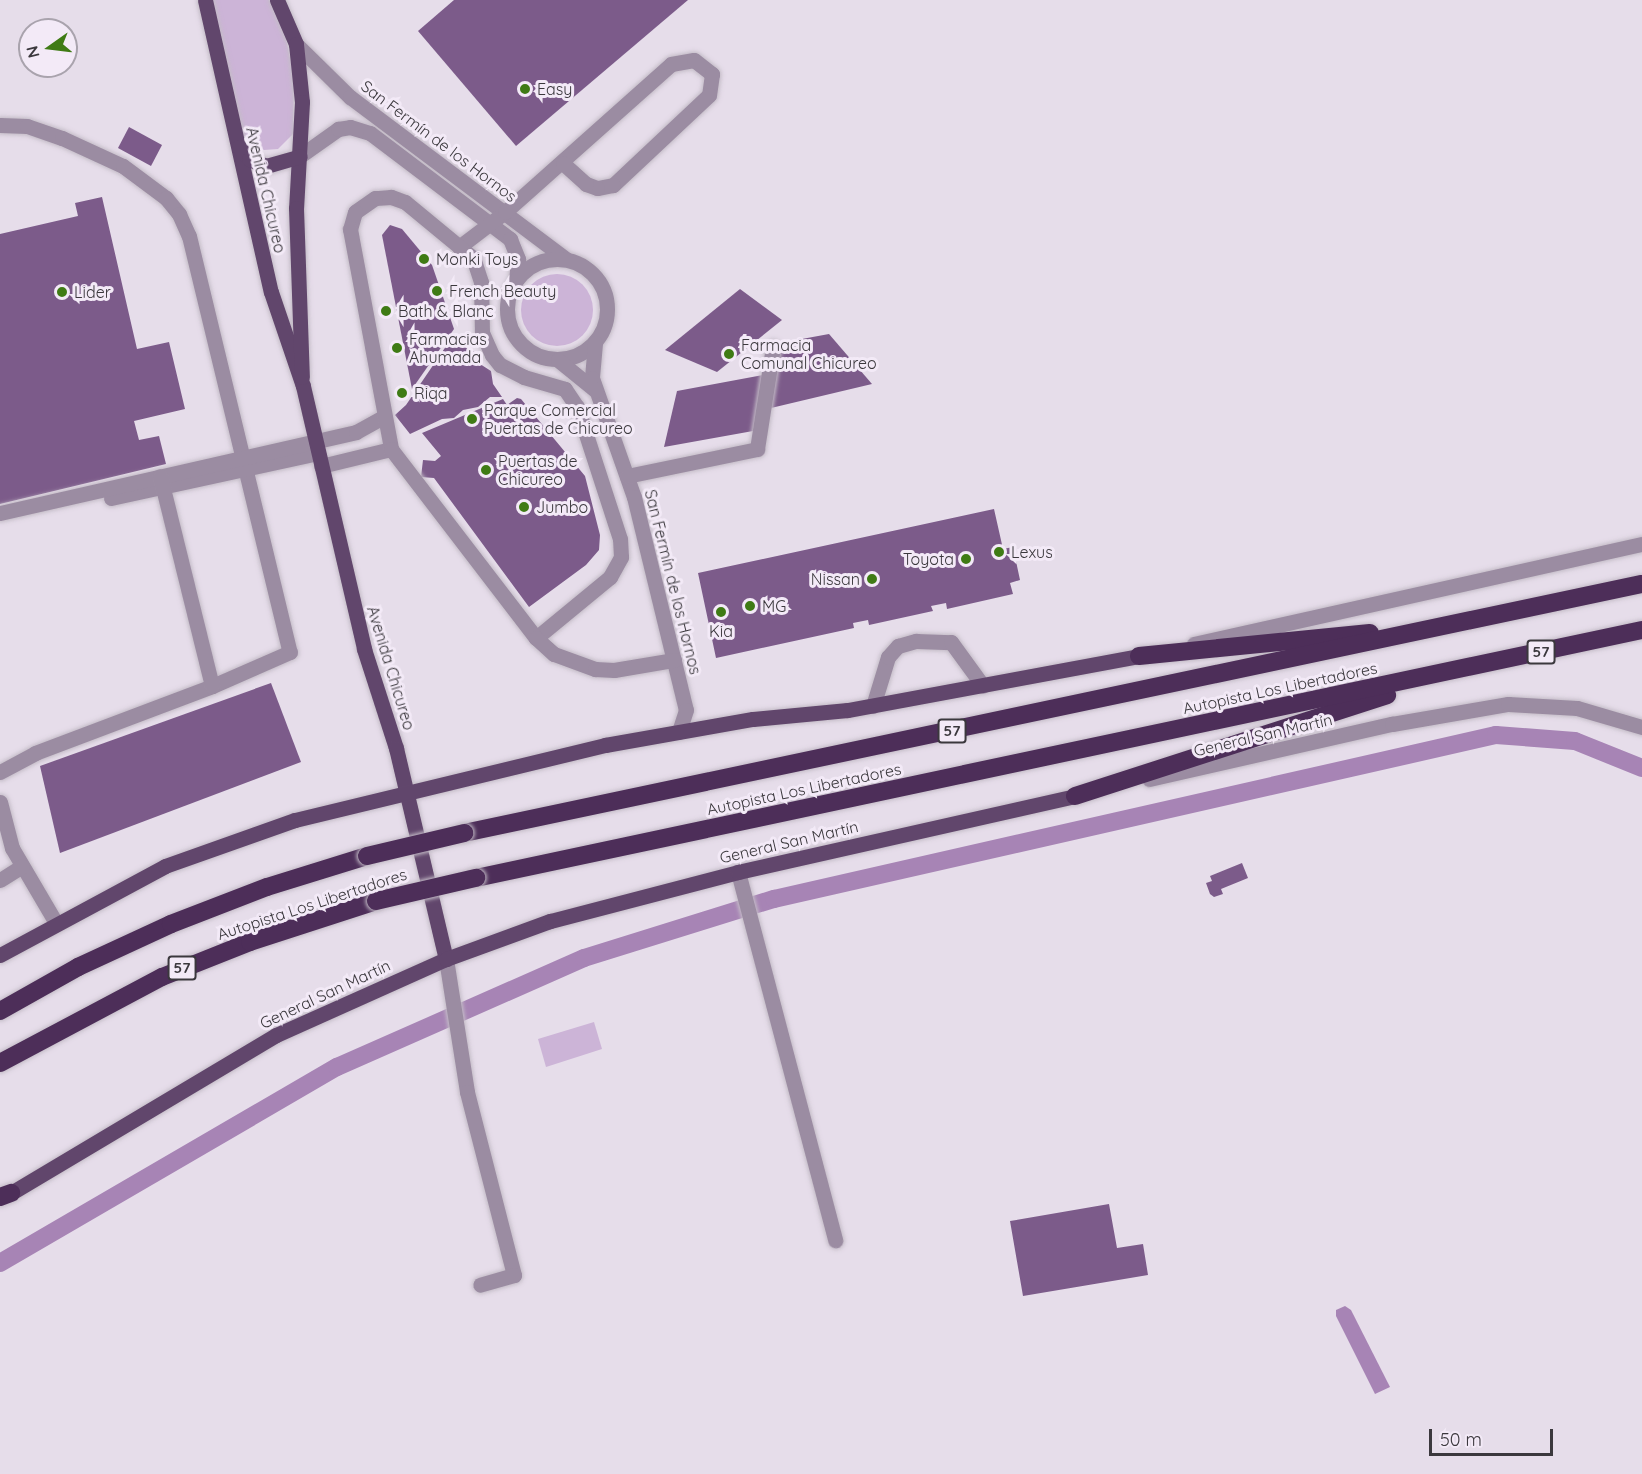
<!DOCTYPE html>
<meta charset="utf-8">
<style>
body{margin:0}
#map{position:relative;width:1642px;height:1474px;overflow:hidden;background:#e6ddea;font-family:Quicksand,sans-serif}
div>[style]{position:absolute}
.green>*{inset:0;background:#ccb4d7}
.round{border-radius:50%}
.water>*{inset:0;background:#a784b5}
.canal>*{height:18px;margin:-9px;padding:0 9px;transform-origin:9px;border-radius:9px;background:#a784b5}
.building>*{inset:0;background:#7c5b8a}
.roads{filter:drop-shadow(0 0 2px #c4bcc7) drop-shadow(0 0 2px #c4bcc7)}
.minor>*{height:15px;margin:-7.5px;padding:0 7.5px;transform-origin:7.5px;border-radius:7.5px;background:#9b8ca2}
.minor>.ring{margin:-7.5px;padding:0;box-sizing:content-box;background:none;border:15px solid #9b8ca2;border-radius:50%}
.major>*{height:15px;margin:-7.5px;padding:0 7.5px;transform-origin:7.5px;border-radius:7.5px;background:#61466c}
.highway>*{height:18px;margin:-9px;padding:0 9px;transform-origin:9px;border-radius:9px;background:#4d2e59}
.bridges{filter:drop-shadow(0 0 2px #c4bcc7) drop-shadow(0 0 2px #c4bcc7)}
.highway-bridge>*{height:18px;margin:-9px;padding:0 9px;transform-origin:9px;border-radius:9px;background:#4d2e59}
.dots>*{width:16px;height:16px;translate:-50% -50%;box-sizing:border-box;border:3px solid #f3eaf7;border-radius:50%}
span{translate:-50% -50%;white-space:nowrap;text-align:center;line-height:1.15;-webkit-text-stroke:6px #f3eaf7;paint-order:stroke}
.shield-label span{padding:2px 4px;background:#f3eaf7;border:2px solid;border-radius:4px;-webkit-text-stroke-width:0}
.shield-label{font-size:15px;color:#3b383d;font-weight:700}
.poi-label{font-size:16px;color:#3b383d}
.left{translate:0 -50%;text-align:left}
.right{translate:-100% -50%;text-align:right}
.street-label{font-size:16px;color:#3b383d}
.north{position:absolute;left:18px;top:18px;width:60px;height:60px;box-sizing:border-box;background:#f3eaf7;border:2px solid #a9a3ad;border-radius:50%;rotate:256deg;font-size:16px;font-weight:700;line-height:24px;text-align:center;color:#3b383d}
.north::after{content:'';display:block;margin:auto;width:21px;height:27px;background:#3f7b15;clip-path:polygon(50% 0,100% 100%,50% 72%,0 100%)}
.scale{position:absolute;left:1429px;top:1429px;width:124px;height:27px;box-sizing:border-box;border:3px solid #3b383d;border-top:0;padding-left:8px;font-size:18px;line-height:21px;white-space:nowrap;color:#3b383d;-webkit-text-stroke:4px #f3eaf7;paint-order:stroke}
</style>
<div id="map">
<div class="green">
<div style="clip-path:polygon(212px 0,269px 0,283px 24px,294px 78px,293px 134px,278px 149px,264px 150px,243px 135px)"></div>
<div class="round" style="left:521px;top:274px;width:72px;height:72px"></div>
<div style="clip-path:polygon(594px 1022px,602px 1049px,546px 1067px,538px 1039px)"></div>
</div>
<div class="water">
<div style="clip-path:polygon(1345px 1306px,1351px 1310px,1390px 1387px,1375px 1394px,1336px 1316px,1336px 1310px)"></div>
</div>
<div class="canal">
<div style="left:0;top:1263px;width:390px;rotate:-30.2deg"></div>
<div style="left:337px;top:1067px;width:270px;rotate:-23.8deg"></div>
<div style="left:584px;top:958px;width:199px;rotate:-17.3deg"></div>
<div style="left:774px;top:899px;width:740px;rotate:-12.8deg"></div>
<div style="left:1496px;top:735px;width:79px;rotate:4.3deg"></div>
<div style="left:1575px;top:741px;width:72px;rotate:21.9deg"></div>
</div>
<div class="building">
<div style="clip-path:polygon(454px 0,688px 0,516px 146px,418px 31px)"></div>
<div style="clip-path:polygon(129px 127px,162px 145px,151px 166px,118px 148px)"></div>
<div style="clip-path:polygon(102px 197px,137px 349px,169px 342px,185px 409px,134px 421px,139px 440px,159px 436px,166px 464px,0 504px,0 234px,78px 216px,75px 203px)"></div>
<div style="clip-path:polygon(390px 225px,402px 229px,432px 265px,454px 329px,412px 389px,382px 235px)"></div>
<div style="clip-path:polygon(740px 289px,782px 320px,717px 372px,665px 350px)"></div>
<div style="clip-path:polygon(829px 334px,872px 384px,771px 408px,780px 343px)"></div>
<div style="clip-path:polygon(453px 336px,462px 346px,475px 352px,480px 364px,491px 371px,493px 384px,502px 397px,490px 397px,478px 407px,463px 410px,454px 418px,442px 419px,410px 434px,395px 415px,406px 405px)"></div>
<div style="clip-path:polygon(763px 375px,753px 431px,664px 447px,677px 391px)"></div>
<div style="clip-path:polygon(517px 398px,521px 399px,585px 476px,600px 535px,599px 550px,586px 565px,529px 607px,434px 478px,421px 477px,423px 460px,435px 461px,441px 456px,422px 433px,503px 399px,507px 405px)"></div>
<div style="clip-path:polygon(994px 509px,1003px 549px,1013px 547px,1020px 580px,1010px 583px,1013px 594px,947px 609px,946px 603px,931px 606px,933px 611px,869px 625px,868px 620px,853px 623px,854px 628px,716px 658px,698px 573px)"></div>
<div style="clip-path:polygon(271px 683px,301px 762px,60px 853px,40px 766px)"></div>
<div style="clip-path:polygon(1242px 863px,1248px 878px,1221px 889px,1223px 894px,1214px 897px,1210px 894px,1206px 883px,1212px 881px,1210px 876px)"></div>
<div style="clip-path:polygon(1109px 1204px,1117px 1248px,1143px 1244px,1148px 1275px,1023px 1296px,1010px 1221px)"></div>
</div>
<div class="roads">
<div class="minor">
<div style="left:296px;top:44px;width:76px;rotate:44.5deg"></div>
<div style="left:350px;top:97px;width:270px;rotate:36.9deg"></div>
<div style="left:0;top:125px;width:27px;rotate:2deg"></div>
<div style="left:27px;top:126px;width:37px;rotate:19deg"></div>
<div style="left:62px;top:138px;width:67px;rotate:24.7deg"></div>
<div style="left:123px;top:166px;width:54px;rotate:36.7deg"></div>
<div style="left:166px;top:198px;width:21px;rotate:51deg"></div>
<div style="left:179px;top:214px;width:24px;rotate:66deg"></div>
<div style="left:189px;top:236px;width:428px;rotate:76.4deg"></div>
<div style="left:290px;top:652px;width:85px;rotate:156.4deg"></div>
<div style="left:300px;top:156px;width:47px;rotate:-35.4deg"></div>
<div style="left:338px;top:129px;width:12px;rotate:-9deg"></div>
<div style="left:350px;top:127px;width:21px;rotate:17deg"></div>
<div style="left:370px;top:133px;width:176px;rotate:37.1deg"></div>
<div style="left:510px;top:239px;width:22px;rotate:68deg"></div>
<div style="left:518px;top:259px;width:21px;rotate:95deg"></div>
<div style="left:459px;top:247px;width:58px;rotate:-37.3deg"></div>
<div style="left:505px;top:212px;width:222px;rotate:-41.7deg"></div>
<div style="left:671px;top:64px;width:23px;rotate:-10deg"></div>
<div style="left:694px;top:60px;width:23px;rotate:38deg"></div>
<div style="left:712px;top:74px;width:21px;rotate:98deg"></div>
<div style="left:709px;top:95px;width:132px;rotate:136.8deg"></div>
<div style="left:613px;top:185px;width:16px;rotate:169deg"></div>
<div style="left:597px;top:188px;width:12px;rotate:-160deg"></div>
<div style="left:586px;top:184px;width:31px;rotate:-138deg"></div>
<div class="ring" style="left:507px;top:259px;width:85px;height:85px"></div>
<div style="left:595px;top:343px;width:35px;rotate:95deg"></div>
<div style="left:592px;top:378px;width:126px;rotate:70.6deg"></div>
<div style="left:634px;top:497px;width:219px;rotate:76.3deg"></div>
<div style="left:686px;top:710px;width:23px;rotate:108deg"></div>
<div style="left:558px;top:360px;width:48px;rotate:39deg"></div>
<div style="left:321px;top:466px;width:72px;rotate:-13.7deg"></div>
<div style="left:627px;top:476px;width:133px;rotate:-11.7deg"></div>
<div style="left:757px;top:449px;width:103px;rotate:-81.1deg"></div>
<div style="left:111px;top:498px;width:212px;rotate:-12.3deg"></div>
<div style="left:0;top:513px;width:365px;rotate:-12.8deg"></div>
<div style="left:356px;top:432px;width:31px;rotate:-29deg"></div>
<div style="left:536px;top:638px;width:96px;rotate:-39.5deg"></div>
<div style="left:610px;top:577px;width:23px;rotate:-61deg"></div>
<div style="left:621px;top:557px;width:18px;rotate:-93deg"></div>
<div style="left:620px;top:539px;width:139px;rotate:-108deg"></div>
<div style="left:577px;top:407px;width:22px;rotate:-124deg"></div>
<div style="left:565px;top:389px;width:43px;rotate:-163.7deg"></div>
<div style="left:524px;top:377px;width:27px;rotate:-153deg"></div>
<div style="left:500px;top:365px;width:13px;rotate:-129deg"></div>
<div style="left:492px;top:355px;width:24px;rotate:-114deg"></div>
<div style="left:482px;top:333px;width:51px;rotate:-91.1deg"></div>
<div style="left:481px;top:282px;width:25px;rotate:-108deg"></div>
<div style="left:473px;top:258px;width:88px;rotate:-140.5deg"></div>
<div style="left:405px;top:202px;width:15px;rotate:-160deg"></div>
<div style="left:391px;top:197px;width:16px;rotate:176deg"></div>
<div style="left:375px;top:198px;width:24px;rotate:145deg"></div>
<div style="left:355px;top:212px;width:18px;rotate:106deg"></div>
<div style="left:350px;top:229px;width:224px;rotate:79.4deg"></div>
<div style="left:391px;top:449px;width:238px;rotate:52.5deg"></div>
<div style="left:536px;top:638px;width:24px;rotate:42deg"></div>
<div style="left:554px;top:654px;width:44px;rotate:20.1deg"></div>
<div style="left:595px;top:669px;width:19px;rotate:3deg"></div>
<div style="left:614px;top:670px;width:61px;rotate:-9.5deg"></div>
<div style="left:1194px;top:644px;width:459px;rotate:-12.6deg"></div>
<div style="left:873px;top:706px;width:51px;rotate:-73deg"></div>
<div style="left:888px;top:657px;width:15px;rotate:-48deg"></div>
<div style="left:898px;top:646px;width:19px;rotate:-16deg"></div>
<div style="left:916px;top:641px;width:35px;rotate:2deg"></div>
<div style="left:951px;top:642px;width:54px;rotate:54deg"></div>
<div style="left:0;top:772px;width:40px;rotate:-28deg"></div>
<div style="left:35px;top:753px;width:189px;rotate:-20.7deg"></div>
<div style="left:212px;top:686px;width:216px;rotate:-103.9deg"></div>
<div style="left:1149px;top:779px;width:249px;rotate:-12.8deg"></div>
<div style="left:1392px;top:724px;width:118px;rotate:-9.8deg"></div>
<div style="left:1508px;top:704px;width:69px;rotate:3.3deg"></div>
<div style="left:1577px;top:708px;width:68px;rotate:16.3deg"></div>
<div style="left:0;top:802px;width:48px;rotate:75.4deg"></div>
<div style="left:12px;top:848px;width:87px;rotate:59.6deg"></div>
<div style="left:738px;top:872px;width:381px;rotate:75.2deg"></div>
<div style="left:0;top:880px;width:26px;rotate:-32deg"></div>
<div style="left:446px;top:959px;width:135px;rotate:81deg"></div>
<div style="left:467px;top:1092px;width:189px;rotate:75.6deg"></div>
<div style="left:514px;top:1275px;width:35px;rotate:164deg"></div>
</div>
<div class="major">
<div style="left:205px;top:0;width:299px;rotate:77.3deg"></div>
<div style="left:271px;top:292px;width:99px;rotate:71.2deg"></div>
<div style="left:303px;top:386px;width:270px;rotate:76.9deg"></div>
<div style="left:364px;top:649px;width:104px;rotate:72.1deg"></div>
<div style="left:396px;top:748px;width:217px;rotate:76.7deg"></div>
<div style="left:277px;top:0;width:48px;rotate:66.6deg"></div>
<div style="left:296px;top:44px;width:58px;rotate:84.1deg"></div>
<div style="left:302px;top:102px;width:106px;rotate:93.2deg"></div>
<div style="left:296px;top:208px;width:169px;rotate:88deg"></div>
<div style="left:239px;top:147px;width:16px;rotate:50deg"></div>
<div style="left:249px;top:159px;width:18px;rotate:22deg"></div>
<div style="left:266px;top:166px;width:35px;rotate:-16deg"></div>
<div style="left:0;top:955px;width:187px;rotate:-28.3deg"></div>
<div style="left:165px;top:866px;width:138px;rotate:-19.5deg"></div>
<div style="left:295px;top:820px;width:319px;rotate:-13.6deg"></div>
<div style="left:605px;top:745px;width:150px;rotate:-10deg"></div>
<div style="left:753px;top:719px;width:95px;rotate:-5.4deg"></div>
<div style="left:848px;top:710px;width:296px;rotate:-10.5deg"></div>
<div style="left:11px;top:1193px;width:309px;rotate:-30.8deg"></div>
<div style="left:276px;top:1035px;width:186px;rotate:-24.1deg"></div>
<div style="left:446px;top:959px;width:111px;rotate:-20.1deg"></div>
<div style="left:550px;top:921px;width:194px;rotate:-14.6deg"></div>
<div style="left:738px;top:872px;width:345px;rotate:-12.7deg"></div>
</div>
<div class="highway">
<div style="left:1139px;top:656px;width:232px;rotate:-5.7deg"></div>
<div style="left:1075px;top:796px;width:328px;rotate:-17.9deg"></div>
<div style="left:464px;top:833px;width:1204px;rotate:-11.94deg"></div>
<div style="left:476px;top:878px;width:1192px;rotate:-12.01deg"></div>
<div style="left:0;top:1011px;width:90px;rotate:-29.4deg"></div>
<div style="left:78px;top:967px;width:102px;rotate:-24.8deg"></div>
<div style="left:171px;top:924px;width:103px;rotate:-21.1deg"></div>
<div style="left:267px;top:887px;width:105px;rotate:-17.2deg"></div>
<div style="left:0;top:1063px;width:183px;rotate:-28deg"></div>
<div style="left:162px;top:977px;width:95px;rotate:-21.7deg"></div>
<div style="left:250px;top:942px;width:133px;rotate:-18deg"></div>
<div style="left:0;top:1197px;width:12px;rotate:-20deg"></div>
</div>
</div>
<div class="bridges">
<div class="highway-bridge">
<div style="left:367px;top:856px;width:100px;rotate:-13.3deg"></div>
<div style="left:376px;top:901px;width:103px;rotate:-13deg"></div>
</div>
</div>
<div class="dots">
<div style="left:525px;top:89px;background:#3f7b15"></div>
<div style="left:424px;top:259px;background:#3f7b15"></div>
<div style="left:437px;top:291px;background:#3f7b15"></div>
<div style="left:62px;top:292px;background:#3f7b15"></div>
<div style="left:386px;top:311px;background:#3f7b15"></div>
<div style="left:397px;top:348px;background:#3f7b15"></div>
<div style="left:729px;top:354px;background:#3f7b15"></div>
<div style="left:402px;top:393px;background:#3f7b15"></div>
<div style="left:472px;top:419px;background:#3f7b15"></div>
<div style="left:486px;top:470px;background:#3f7b15"></div>
<div style="left:524px;top:507px;background:#3f7b15"></div>
<div style="left:999px;top:552px;background:#3f7b15"></div>
<div style="left:966px;top:559px;background:#3f7b15"></div>
<div style="left:872px;top:579px;background:#3f7b15"></div>
<div style="left:750px;top:606px;background:#3f7b15"></div>
<div style="left:721px;top:612px;background:#3f7b15"></div>
</div>
<div class="shield-label">
<span style="left:1541px;top:652px">57</span>
<span style="left:952px;top:731px">57</span>
<span style="left:182px;top:968px">57</span>
</div>
<div class="poi-label">
<span class="left" style="left:537px;top:89px">Easy</span>
<span class="left" style="left:436px;top:259px">Monki Toys</span>
<span class="left" style="left:449px;top:291px">French Beauty</span>
<span class="left" style="left:74px;top:292px">Lider</span>
<span class="left" style="left:398px;top:311px">Bath &amp; Blanc</span>
<span class="left" style="left:409px;top:348px">Farmacias<br>Ahumada</span>
<span class="left" style="left:741px;top:354px">Farmacia<br>Comunal Chicureo</span>
<span class="left" style="left:414px;top:393px">Riqa</span>
<span class="left" style="left:484px;top:419px">Parque Comercial<br>Puertas de Chicureo</span>
<span class="left" style="left:498px;top:470px">Puertas de<br>Chicureo</span>
<span class="left" style="left:536px;top:507px">Jumbo</span>
<span class="left" style="left:1011px;top:552px">Lexus</span>
<span class="right" style="left:954px;top:559px">Toyota</span>
<span class="right" style="left:860px;top:579px">Nissan</span>
<span class="left" style="left:762px;top:606px">MG</span>
<span style="left:721px;top:631px">Kia</span>
</div>
<div class="street-label">
<span style="left:439px;top:141px;rotate:37deg">San Fermín de los Hornos</span>
<span style="left:266px;top:190px;rotate:77deg">Avenida Chicureo</span>
<span style="left:673px;top:582px;rotate:76deg">San Fermín de los Hornos</span>
<span style="left:391px;top:668px;rotate:73deg">Avenida Chicureo</span>
<span style="left:1280px;top:688px;rotate:-12deg">Autopista Los Libertadores</span>
<span style="left:1263px;top:735px;rotate:-13deg">General San Martín</span>
<span style="left:804px;top:789px;rotate:-12deg">Autopista Los Libertadores</span>
<span style="left:789px;top:842px;rotate:-13deg">General San Martín</span>
<span style="left:312px;top:904px;rotate:-18deg">Autopista Los Libertadores</span>
<span style="left:325px;top:994px;rotate:-25deg">General San Martín</span>
</div>
<div class="north">N</div>
<div class="scale">50 m</div>
</div>
